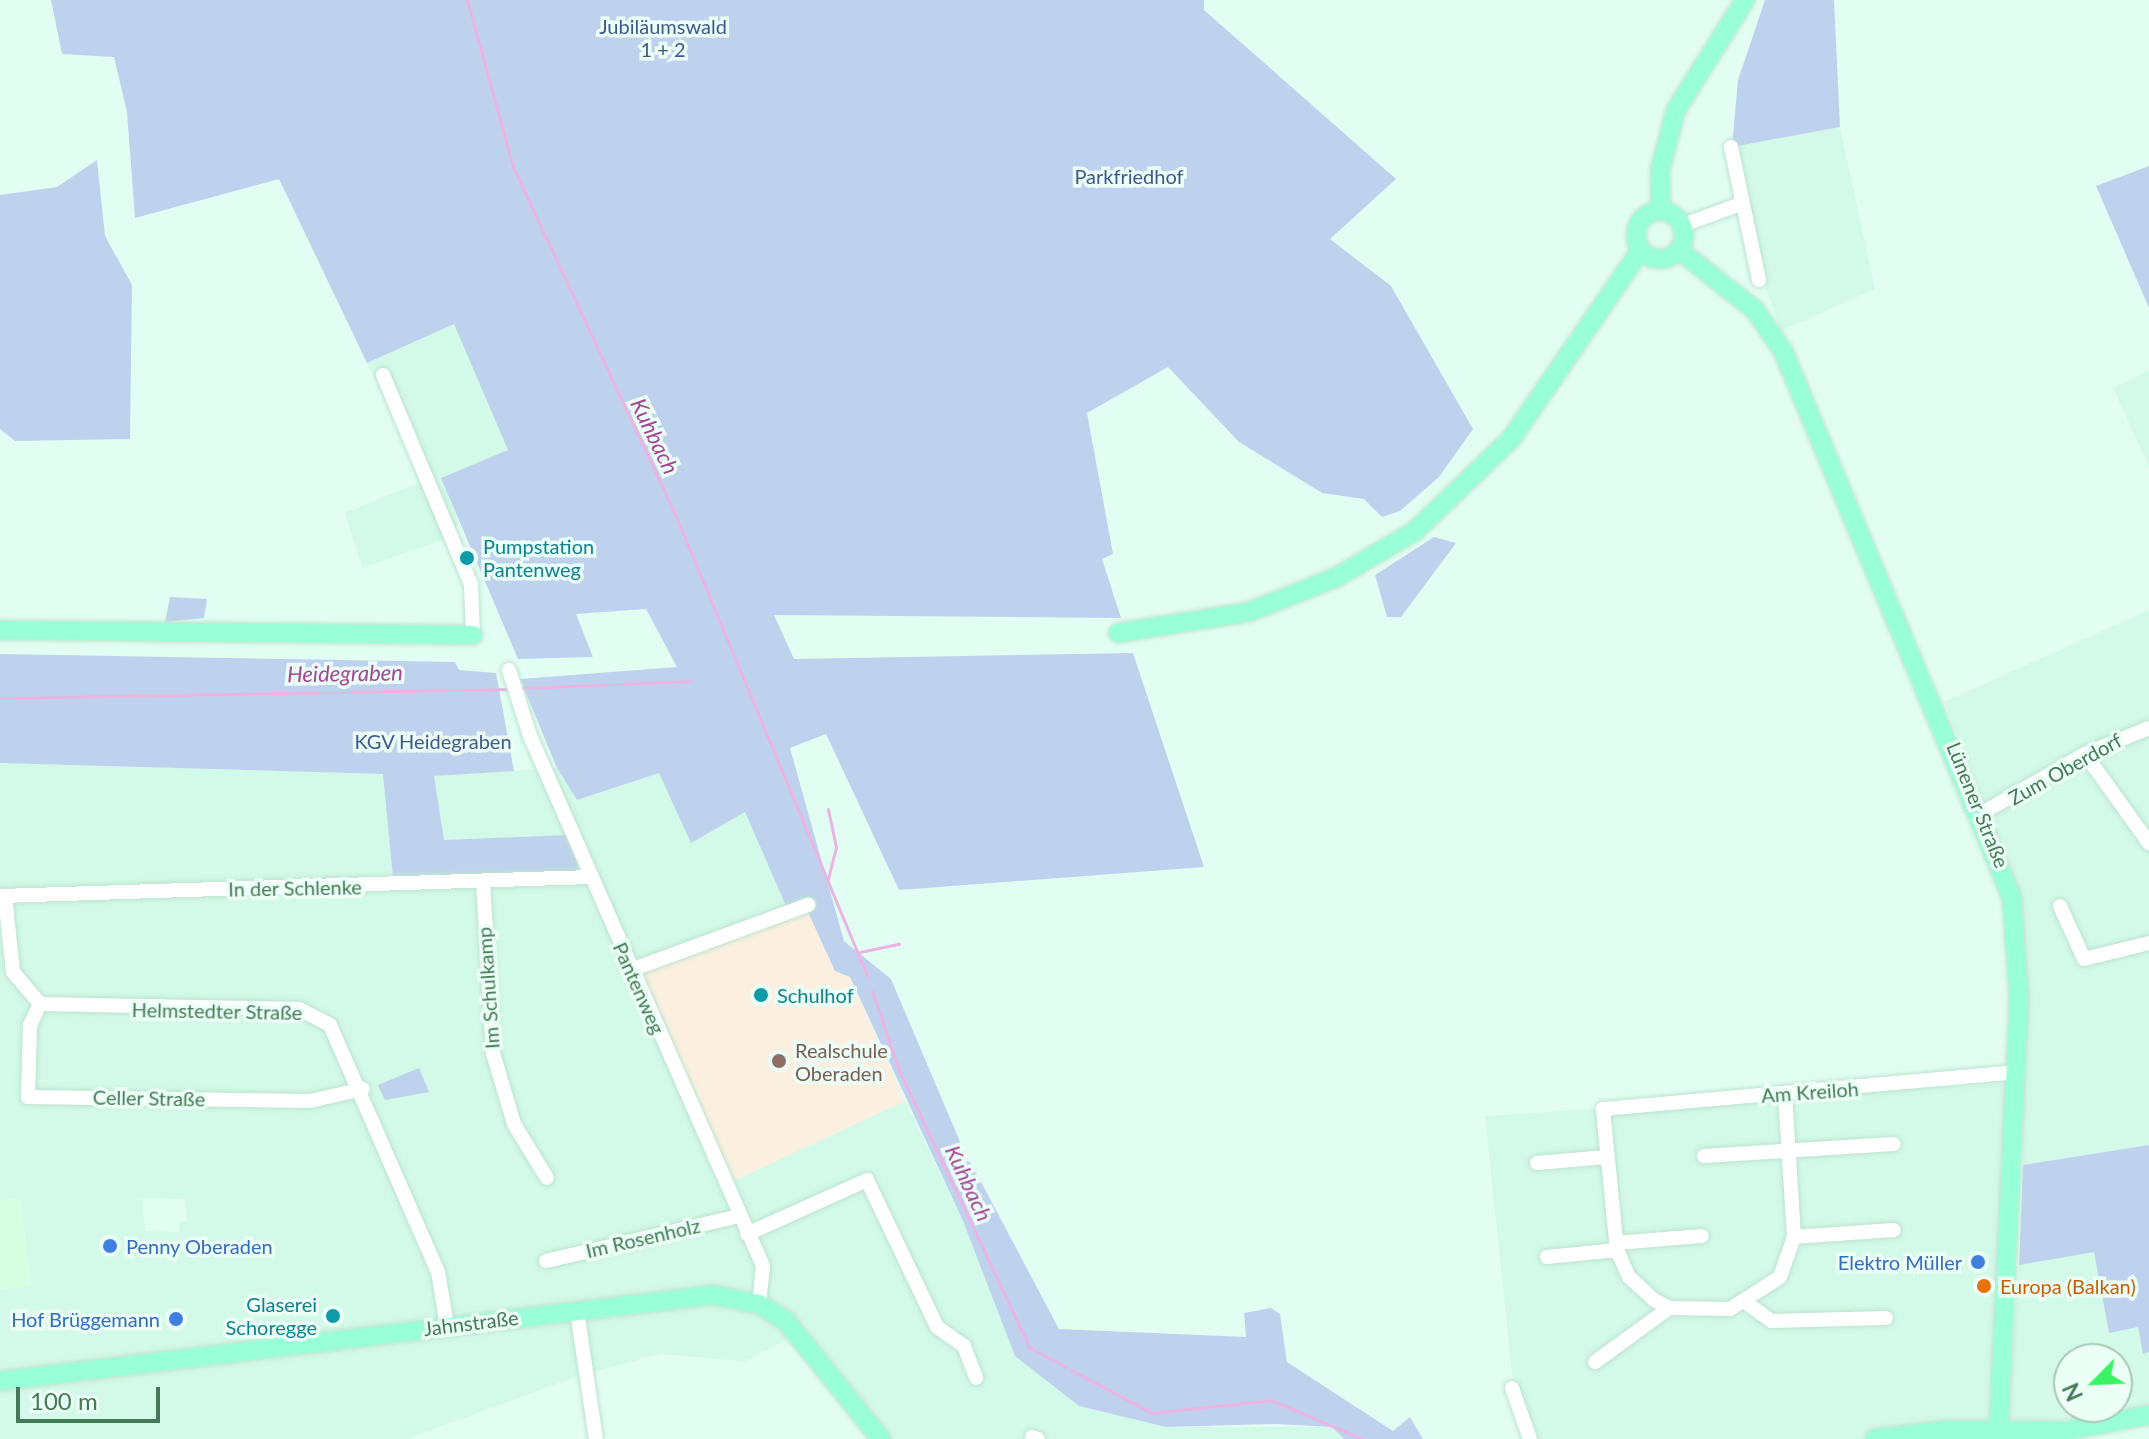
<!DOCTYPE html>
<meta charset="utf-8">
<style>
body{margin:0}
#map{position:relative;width:2149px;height:1439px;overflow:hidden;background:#e2fef3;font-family:Lato,sans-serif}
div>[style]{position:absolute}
.residential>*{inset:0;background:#d3f9e8}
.commercial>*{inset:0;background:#d6ffe2}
.education>*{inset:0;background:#fbf0df}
.green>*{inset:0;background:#bfd2ed}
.stream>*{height:3px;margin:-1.5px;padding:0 1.5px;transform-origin:1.5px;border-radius:1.5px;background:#eab5e3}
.roads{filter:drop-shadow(0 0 2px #bde4cf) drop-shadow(0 0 2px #bde4cf)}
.minor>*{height:14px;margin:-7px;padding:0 7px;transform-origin:7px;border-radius:7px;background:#fff}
.major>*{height:18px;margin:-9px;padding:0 9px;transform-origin:9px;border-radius:9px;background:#99ffd8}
.major>.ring{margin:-9px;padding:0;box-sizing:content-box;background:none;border:18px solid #99ffd8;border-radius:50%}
.dots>*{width:22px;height:22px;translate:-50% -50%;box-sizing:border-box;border:4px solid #ebfff7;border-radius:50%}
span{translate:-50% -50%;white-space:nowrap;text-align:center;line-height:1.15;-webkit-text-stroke:7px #ebfff7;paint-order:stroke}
.park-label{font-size:20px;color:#41588c}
.culture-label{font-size:20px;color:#0d838f}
.left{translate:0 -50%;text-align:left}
.right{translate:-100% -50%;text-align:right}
.street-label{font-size:20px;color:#467957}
.education-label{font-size:20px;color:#785e54}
.shop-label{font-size:20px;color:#366cbe}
.food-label{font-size:20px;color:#c56008}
.water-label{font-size:22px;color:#a54596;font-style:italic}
.north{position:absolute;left:2053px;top:1343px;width:80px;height:80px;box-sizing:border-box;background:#ebfff7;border:2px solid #a9c9b7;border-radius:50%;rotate:246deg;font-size:22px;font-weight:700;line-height:32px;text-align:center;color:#467957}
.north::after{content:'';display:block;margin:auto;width:28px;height:36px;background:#3bf463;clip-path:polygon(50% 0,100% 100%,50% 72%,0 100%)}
.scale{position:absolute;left:16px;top:1387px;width:144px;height:36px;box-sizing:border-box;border:4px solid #467957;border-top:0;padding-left:10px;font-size:24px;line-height:28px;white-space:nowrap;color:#467957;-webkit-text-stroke:6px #ebfff7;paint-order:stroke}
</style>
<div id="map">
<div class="residential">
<div style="clip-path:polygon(1840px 127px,1875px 289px,1781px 331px,1738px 208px,1732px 147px)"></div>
<div style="clip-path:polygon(454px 324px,509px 451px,442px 478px,459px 523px,442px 540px,362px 568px,345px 513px,424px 481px,367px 363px)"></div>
<div style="clip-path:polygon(2149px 370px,2149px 467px,2113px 388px)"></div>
<div style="clip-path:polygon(2149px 610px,2149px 1145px,2023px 1165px,2022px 901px,1944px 702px)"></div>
<div style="clip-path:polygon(evenodd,0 763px,384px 774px,393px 878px,566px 835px,444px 840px,433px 776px,557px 768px,578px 800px,659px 772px,745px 811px,790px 915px,724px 1184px,905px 1101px,963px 1221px,1079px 1406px,1166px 1427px,1333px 1427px,1344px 1439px,868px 1439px,790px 1338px,745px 1361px,661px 1354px,588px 1373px,572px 1322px,578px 1376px,407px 1439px,0 1439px,0 1289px,31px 1286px,20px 1199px,0 1200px,0 763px,142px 1198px,185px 1199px,187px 1221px,180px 1221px,179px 1232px,145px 1231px,142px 1198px)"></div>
<div style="clip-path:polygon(2008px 1083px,2001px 1439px,1522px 1439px,1503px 1385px,1513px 1382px,1485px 1116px)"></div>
<div style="clip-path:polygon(evenodd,2094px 1251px,2109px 1332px,2138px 1327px,2143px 1353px,2149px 1352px,2149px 1406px,2083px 1420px,2008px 1421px,2019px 1265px,2094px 1251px,2069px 1359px,2117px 1359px,2117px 1407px,2069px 1407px,2069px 1359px)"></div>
</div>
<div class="commercial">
<div style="clip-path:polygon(20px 1199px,31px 1286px,0 1289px,0 1200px)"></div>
</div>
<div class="education">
<div style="clip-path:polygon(807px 909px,835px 971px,850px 977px,905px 1101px,725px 1185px,631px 972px)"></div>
</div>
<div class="green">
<div style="clip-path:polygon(51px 0,1204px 0,1204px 10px,1396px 179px,1330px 239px,1391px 286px,1473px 429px,1439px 477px,1400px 511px,1382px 517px,1364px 499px,1322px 493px,1239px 442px,1168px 367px,1087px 413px,1113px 554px,1102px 559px,1121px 618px,774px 615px,794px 659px,1133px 653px,1204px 867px,899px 890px,826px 734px,790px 748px,844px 941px,891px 979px,961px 1144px,1059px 1329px,1246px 1337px,1244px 1313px,1271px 1308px,1280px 1314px,1287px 1362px,1393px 1431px,1410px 1417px,1423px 1439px,1344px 1439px,1332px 1427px,1276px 1424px,1166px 1427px,1079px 1406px,1015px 1356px,963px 1221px,850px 977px,835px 971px,807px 910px,790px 915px,745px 812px,691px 843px,659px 773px,577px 800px,557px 768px,520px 679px,677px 667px,646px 609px,576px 614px,593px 657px,518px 659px,441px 478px,508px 450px,454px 324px,367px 363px,279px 179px,135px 218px,127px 112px,114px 57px,62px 54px)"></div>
<div style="clip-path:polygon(1765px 0,1834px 0,1840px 127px,1732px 147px,1738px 80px)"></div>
<div style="clip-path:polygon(97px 160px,105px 236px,132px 285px,130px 439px,15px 441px,0 429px,0 195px,57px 187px)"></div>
<div style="clip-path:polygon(2149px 166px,2149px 308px,2096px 186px)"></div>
<div style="clip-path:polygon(1434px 537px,1456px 543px,1401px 617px,1387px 617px,1375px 575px)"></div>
<div style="clip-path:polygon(170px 597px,207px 599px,204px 618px,165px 622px)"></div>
<div style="clip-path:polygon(0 654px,455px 662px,459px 670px,496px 673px,514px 771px,434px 776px,444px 840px,566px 835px,581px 873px,393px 878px,383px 774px,0 763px)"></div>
<div style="clip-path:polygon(419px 1068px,429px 1092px,385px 1100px,378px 1085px)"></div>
<div style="clip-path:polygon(2149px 1145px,2149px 1352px,2143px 1354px,2138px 1327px,2109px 1333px,2094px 1252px,2019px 1265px,2023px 1165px)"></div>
</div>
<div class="stream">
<div style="left:467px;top:0;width:173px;rotate:74.6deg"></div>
<div style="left:513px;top:167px;width:388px;rotate:65deg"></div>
<div style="left:677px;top:519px;width:496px;rotate:67.4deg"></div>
<div style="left:520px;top:688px;width:170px;rotate:-2.4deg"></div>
<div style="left:0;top:698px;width:508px;rotate:-1.01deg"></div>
<div style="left:828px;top:879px;width:33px;rotate:-76deg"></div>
<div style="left:836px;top:847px;width:39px;rotate:-102deg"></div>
<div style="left:860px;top:952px;width:40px;rotate:-12deg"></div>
<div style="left:872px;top:991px;width:81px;rotate:71.3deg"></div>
<div style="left:898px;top:1068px;width:308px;rotate:64.8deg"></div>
<div style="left:1029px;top:1347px;width:42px;rotate:28.4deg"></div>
<div style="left:1071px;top:1370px;width:92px;rotate:28deg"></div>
<div style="left:1152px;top:1413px;width:120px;rotate:-6.2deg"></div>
<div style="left:1271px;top:1400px;width:100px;rotate:23deg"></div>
</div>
<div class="roads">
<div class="minor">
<div style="left:1731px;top:147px;width:136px;rotate:78.1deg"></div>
<div style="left:1683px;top:225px;width:59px;rotate:-20deg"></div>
<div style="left:383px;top:375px;width:227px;rotate:67.2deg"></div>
<div style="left:471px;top:584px;width:51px;rotate:87.8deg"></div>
<div style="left:509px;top:670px;width:69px;rotate:72.3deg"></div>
<div style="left:530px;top:736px;width:579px;rotate:66.27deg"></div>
<div style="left:763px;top:1266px;width:38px;rotate:96deg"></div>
<div style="left:2085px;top:754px;width:110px;rotate:54.3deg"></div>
<div style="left:1982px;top:813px;width:119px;rotate:-29.8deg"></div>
<div style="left:2085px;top:754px;width:69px;rotate:-22.1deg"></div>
<div style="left:483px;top:881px;width:172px;rotate:86.7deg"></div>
<div style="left:493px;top:1053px;width:74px;rotate:73.5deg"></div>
<div style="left:514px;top:1124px;width:63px;rotate:58.6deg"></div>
<div style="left:0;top:896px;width:591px;rotate:-1.84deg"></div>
<div style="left:5px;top:896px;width:76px;rotate:84deg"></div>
<div style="left:13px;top:972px;width:42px;rotate:49.8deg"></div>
<div style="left:40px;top:1004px;width:259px;rotate:1.1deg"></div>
<div style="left:299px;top:1009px;width:35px;rotate:27deg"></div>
<div style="left:330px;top:1025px;width:270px;rotate:66.4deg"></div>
<div style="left:438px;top:1272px;width:54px;rotate:80.4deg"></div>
<div style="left:2060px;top:906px;width:58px;rotate:65.6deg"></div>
<div style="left:2084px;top:959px;width:67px;rotate:-13.8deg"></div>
<div style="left:631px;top:970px;width:189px;rotate:-20.2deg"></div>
<div style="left:40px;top:1004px;width:23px;rotate:115deg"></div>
<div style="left:30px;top:1025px;width:72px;rotate:91.6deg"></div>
<div style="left:28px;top:1097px;width:282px;rotate:0.8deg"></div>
<div style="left:310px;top:1101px;width:54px;rotate:-12.8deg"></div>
<div style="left:1785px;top:1094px;width:143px;rotate:86.4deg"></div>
<div style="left:1794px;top:1237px;width:42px;rotate:109.3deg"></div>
<div style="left:1780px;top:1277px;width:59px;rotate:147.4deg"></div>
<div style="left:1730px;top:1309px;width:61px;rotate:-179.1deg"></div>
<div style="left:1669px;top:1308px;width:17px;rotate:-152deg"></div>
<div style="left:1654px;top:1300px;width:34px;rotate:-137deg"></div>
<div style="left:1629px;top:1277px;width:30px;rotate:-114deg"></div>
<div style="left:1617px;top:1250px;width:142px;rotate:-95.7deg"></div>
<div style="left:1603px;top:1109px;width:415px;rotate:-5.1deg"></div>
<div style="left:1704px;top:1156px;width:190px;rotate:-3.6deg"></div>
<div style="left:1537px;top:1163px;width:69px;rotate:-5deg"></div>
<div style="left:747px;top:1234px;width:132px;rotate:-24.2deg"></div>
<div style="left:867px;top:1180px;width:163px;rotate:64.5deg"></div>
<div style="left:937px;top:1327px;width:33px;rotate:35deg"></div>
<div style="left:964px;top:1346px;width:34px;rotate:69deg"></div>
<div style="left:1794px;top:1237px;width:100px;rotate:-4deg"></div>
<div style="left:1616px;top:1243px;width:86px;rotate:-4.7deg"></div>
<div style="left:1547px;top:1257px;width:70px;rotate:-5.7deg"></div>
<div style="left:546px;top:1261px;width:198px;rotate:-13.1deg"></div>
<div style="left:1748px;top:1304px;width:29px;rotate:36deg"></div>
<div style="left:1771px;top:1321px;width:115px;rotate:-1.5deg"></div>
<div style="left:577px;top:1311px;width:129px;rotate:81.6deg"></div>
<div style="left:1595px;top:1362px;width:92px;rotate:-36.1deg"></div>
<div style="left:1512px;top:1388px;width:54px;rotate:70.6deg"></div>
<div style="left:1032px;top:1437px;width:6px;rotate:18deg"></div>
</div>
<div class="major">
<div style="left:1661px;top:210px;width:40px;rotate:-91.4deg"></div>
<div style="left:1660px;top:170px;width:62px;rotate:-75.1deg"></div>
<div style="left:1676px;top:110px;width:130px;rotate:-57.9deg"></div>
<div class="ring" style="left:1636px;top:211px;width:30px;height:30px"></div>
<div style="left:1679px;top:250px;width:97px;rotate:38.3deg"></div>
<div style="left:1755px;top:310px;width:50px;rotate:55.7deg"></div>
<div style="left:1783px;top:351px;width:593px;rotate:67.28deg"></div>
<div style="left:2012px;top:898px;width:101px;rotate:86deg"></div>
<div style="left:2019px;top:999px;width:441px;rotate:92.7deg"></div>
<div style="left:0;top:630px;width:473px;rotate:0.6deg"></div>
<div style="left:1118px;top:633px;width:133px;rotate:-9.1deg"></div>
<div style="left:1249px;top:612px;width:95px;rotate:-21.7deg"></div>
<div style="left:1337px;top:577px;width:91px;rotate:-30.5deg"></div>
<div style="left:1415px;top:531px;width:133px;rotate:-43.8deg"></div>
<div style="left:1511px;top:439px;width:229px;rotate:-55.5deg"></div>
<div style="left:0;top:1381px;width:718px;rotate:-6.88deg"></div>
<div style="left:713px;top:1295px;width:47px;rotate:11.1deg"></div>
<div style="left:759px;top:1304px;width:31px;rotate:32deg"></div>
<div style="left:785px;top:1320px;width:153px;rotate:51.1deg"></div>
<div style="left:1875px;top:1439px;width:73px;rotate:-7.1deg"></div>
<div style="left:1947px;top:1430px;width:119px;rotate:0.5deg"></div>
<div style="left:2066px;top:1431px;width:85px;rotate:-10.9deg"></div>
</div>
</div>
<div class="dots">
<div style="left:467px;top:558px;background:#0f9aa8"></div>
<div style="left:761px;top:995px;background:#0f9aa8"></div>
<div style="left:779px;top:1061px;background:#8d6e63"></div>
<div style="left:110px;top:1246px;background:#3f7fe0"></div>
<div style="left:1978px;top:1262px;background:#3f7fe0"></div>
<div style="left:1984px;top:1286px;background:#e8710a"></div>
<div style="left:333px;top:1316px;background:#0f9aa8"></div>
<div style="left:176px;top:1319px;background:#3f7fe0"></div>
</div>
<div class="park-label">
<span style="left:663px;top:38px">Jubiläumswald<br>1 + 2</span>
<span style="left:1129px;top:176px">Parkfriedhof</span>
<span style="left:433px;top:741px">KGV Heidegraben</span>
</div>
<div class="culture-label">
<span class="left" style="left:483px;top:558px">Pumpstation<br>Pantenweg</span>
<span class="left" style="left:777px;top:995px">Schulhof</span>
<span class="right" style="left:317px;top:1316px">Glaserei<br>Schoregge</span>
</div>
<div class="street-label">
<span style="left:2065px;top:769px;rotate:-29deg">Zum Oberdorf</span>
<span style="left:1978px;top:805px;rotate:68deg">Lünener Straße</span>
<span style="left:295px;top:888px;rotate:-1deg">In der Schlenke</span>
<span style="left:488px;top:988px;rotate:-94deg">Im Schulkamp</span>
<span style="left:639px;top:988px;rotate:66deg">Pantenweg</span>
<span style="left:217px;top:1011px;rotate:1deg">Helmstedter Straße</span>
<span style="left:1810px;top:1092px;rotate:-4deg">Am Kreiloh</span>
<span style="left:149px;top:1098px;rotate:1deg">Celler Straße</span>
<span style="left:643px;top:1238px;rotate:-13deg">Im Rosenholz</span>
<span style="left:471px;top:1323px;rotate:-7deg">Jahnstraße</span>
</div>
<div class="education-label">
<span class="left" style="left:795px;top:1062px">Realschule<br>Oberaden</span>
</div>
<div class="shop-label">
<span class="left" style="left:126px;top:1246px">Penny Oberaden</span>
<span class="right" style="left:1962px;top:1262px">Elektro Müller</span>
<span class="right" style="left:160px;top:1319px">Hof Brüggemann</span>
</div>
<div class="food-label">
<span class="left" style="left:2000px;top:1286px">Europa (Balkan)</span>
</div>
<div class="water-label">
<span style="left:655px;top:436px;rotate:64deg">Kuhbach</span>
<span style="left:345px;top:673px;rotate:-1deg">Heidegraben</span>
<span style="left:969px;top:1183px;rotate:65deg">Kuhbach</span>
</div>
<div class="north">N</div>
<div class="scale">100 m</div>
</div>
